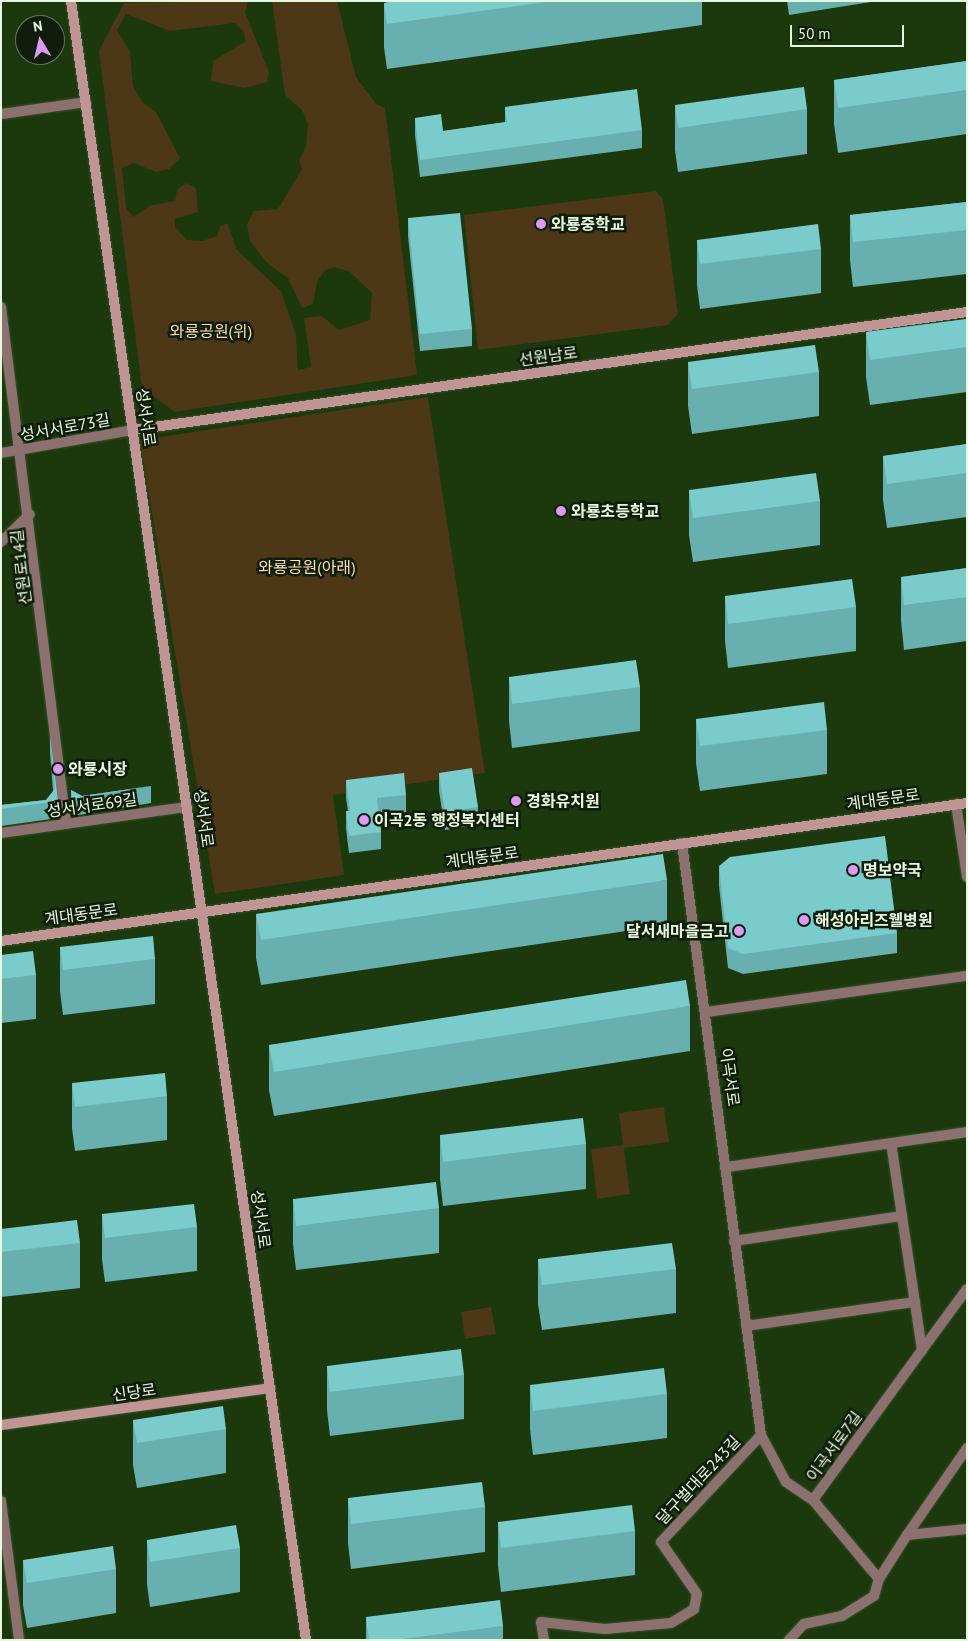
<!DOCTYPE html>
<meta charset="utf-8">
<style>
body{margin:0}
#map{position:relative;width:968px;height:1641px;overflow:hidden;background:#1b390c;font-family:"PT Sans","Noto Sans KR",sans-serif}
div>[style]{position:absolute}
.green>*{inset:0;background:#4c3716}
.roads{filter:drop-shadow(0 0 1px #37542a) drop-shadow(0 0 1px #37542a)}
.street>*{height:10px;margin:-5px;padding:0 5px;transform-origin:5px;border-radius:5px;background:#8d7171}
.secondary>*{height:10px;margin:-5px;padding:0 5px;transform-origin:5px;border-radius:5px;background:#c19495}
.wall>*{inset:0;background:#68afaf}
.building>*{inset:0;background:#79cbcc}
.dots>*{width:14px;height:14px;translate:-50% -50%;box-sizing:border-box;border:2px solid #0f1d0a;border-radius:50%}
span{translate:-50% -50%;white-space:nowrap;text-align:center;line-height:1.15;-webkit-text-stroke:5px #0f1d0a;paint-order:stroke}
.poi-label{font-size:16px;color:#e6f9df;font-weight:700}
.left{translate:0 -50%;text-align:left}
.right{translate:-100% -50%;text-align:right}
.park-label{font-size:16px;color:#ffdeae}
.street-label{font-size:16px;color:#e6f9df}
.frame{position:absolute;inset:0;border:2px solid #e6f9df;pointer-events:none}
.north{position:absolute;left:15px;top:15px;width:50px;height:50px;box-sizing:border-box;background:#0f1d0a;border:1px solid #65755f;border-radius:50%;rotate:351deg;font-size:14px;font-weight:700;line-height:20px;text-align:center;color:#e6f9df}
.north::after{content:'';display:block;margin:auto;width:18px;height:22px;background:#dd99f4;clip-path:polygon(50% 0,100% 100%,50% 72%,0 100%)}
.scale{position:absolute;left:790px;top:25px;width:114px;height:22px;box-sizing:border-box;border:2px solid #e6f9df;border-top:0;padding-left:6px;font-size:15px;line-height:18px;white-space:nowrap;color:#e6f9df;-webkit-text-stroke:4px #0f1d0a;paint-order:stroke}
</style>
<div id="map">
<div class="green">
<div style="clip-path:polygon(248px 1px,245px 12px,269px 72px,267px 82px,245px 88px,211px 81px,213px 61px,245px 42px,244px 32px,235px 23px,170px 31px,126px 14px,117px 30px,130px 52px,133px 86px,142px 102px,156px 112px,180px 158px,169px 169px,156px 172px,134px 163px,122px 168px,126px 208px,133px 217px,152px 205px,175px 201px,177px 190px,186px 183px,196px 188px,198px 212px,175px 219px,175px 227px,187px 240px,202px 241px,217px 236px,220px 227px,227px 223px,237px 250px,281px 291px,296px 335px,298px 370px,311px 367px,304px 318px,322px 316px,339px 330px,370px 320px,372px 293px,350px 272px,335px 267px,325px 270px,317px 282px,313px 304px,302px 308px,288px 278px,267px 263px,250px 241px,247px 224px,254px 211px,278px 209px,302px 169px,299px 160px,306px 146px,308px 124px,302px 110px,285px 95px,272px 1px,337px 1px,356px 77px,376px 104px,385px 108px,417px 375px,175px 412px,142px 388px,99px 51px,124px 3px)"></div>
<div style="clip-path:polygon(656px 191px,663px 199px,678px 314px,668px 325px,478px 350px,464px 215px)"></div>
<div style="clip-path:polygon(428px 397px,485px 773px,333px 795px,344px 875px,215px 894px,140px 440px)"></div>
<div style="clip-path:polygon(664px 1107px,669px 1142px,624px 1148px,630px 1194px,597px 1199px,591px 1149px,623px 1145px,619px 1113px)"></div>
<div style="clip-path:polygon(491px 1307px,496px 1334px,465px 1339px,461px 1312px)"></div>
</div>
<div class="roads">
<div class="street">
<div style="left:1px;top:114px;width:86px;rotate:-8deg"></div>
<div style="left:1px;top:307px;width:521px;rotate:82.83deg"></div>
<div style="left:1px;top:453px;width:134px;rotate:-9.9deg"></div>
<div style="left:1px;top:542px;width:40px;rotate:-44deg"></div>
<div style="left:956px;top:804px;width:74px;rotate:81.4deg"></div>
<div style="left:1px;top:833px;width:188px;rotate:-8deg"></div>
<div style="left:682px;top:843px;width:597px;rotate:82.4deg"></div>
<div style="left:761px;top:1435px;width:53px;rotate:62deg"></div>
<div style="left:786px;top:1482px;width:32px;rotate:34deg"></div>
<div style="left:706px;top:1012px;width:263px;rotate:-7.9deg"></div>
<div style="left:727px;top:1167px;width:243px;rotate:-8.3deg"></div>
<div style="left:734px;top:1241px;width:170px;rotate:-8.5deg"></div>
<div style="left:746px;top:1326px;width:171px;rotate:-8.1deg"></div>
<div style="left:922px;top:1350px;width:76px;rotate:-53.6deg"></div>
<div style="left:1px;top:1501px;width:140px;rotate:82.6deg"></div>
<div style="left:907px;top:1535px;width:106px;rotate:-55.4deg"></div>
<div style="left:879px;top:1579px;width:103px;rotate:-129.9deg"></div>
<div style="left:813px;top:1500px;width:185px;rotate:-54deg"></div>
<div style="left:922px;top:1350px;width:209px;rotate:-98.5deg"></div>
<div style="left:544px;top:1640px;width:18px;rotate:-99deg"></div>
<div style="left:541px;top:1622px;width:64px;rotate:6.2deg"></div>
<div style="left:605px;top:1629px;width:66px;rotate:-5.2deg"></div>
<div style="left:671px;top:1623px;width:27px;rotate:-31deg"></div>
<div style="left:694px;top:1609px;width:15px;rotate:-79deg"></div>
<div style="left:697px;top:1594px;width:63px;rotate:-124.7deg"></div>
<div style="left:661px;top:1542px;width:146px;rotate:-46.9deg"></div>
<div style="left:789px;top:1640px;width:22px;rotate:-47deg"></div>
<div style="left:804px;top:1624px;width:39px;rotate:-12deg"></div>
<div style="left:842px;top:1616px;width:38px;rotate:-32deg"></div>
<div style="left:874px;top:1596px;width:18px;rotate:-74deg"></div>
<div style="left:879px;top:1579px;width:52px;rotate:-57.5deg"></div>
<div style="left:907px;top:1535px;width:60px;rotate:-5.7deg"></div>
</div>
<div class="secondary">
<div style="left:71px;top:1px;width:1656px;rotate:81.84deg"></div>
<div style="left:133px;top:430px;width:842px;rotate:-8.05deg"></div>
<div style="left:1px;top:941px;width:976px;rotate:-8.13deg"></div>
<div style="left:1px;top:1425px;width:272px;rotate:-7.8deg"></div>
</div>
</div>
<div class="wall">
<div style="clip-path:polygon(395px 1px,702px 1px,702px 25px,387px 69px,384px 47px,384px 3px)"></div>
<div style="clip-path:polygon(787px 1px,877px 1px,789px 15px)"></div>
<div style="clip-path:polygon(967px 61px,967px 134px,838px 153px,834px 124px,834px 80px)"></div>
<div style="clip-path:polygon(675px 105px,807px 109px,807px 154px,678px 172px,675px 150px)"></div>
<div style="clip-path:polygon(505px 107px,642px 130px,642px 148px,420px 177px,415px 135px,415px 118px,443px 131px,505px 122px)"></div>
<div style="clip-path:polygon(967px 202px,967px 274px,853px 287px,850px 260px,850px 215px)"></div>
<div style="clip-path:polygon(408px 218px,472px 329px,472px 346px,420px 351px,408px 236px)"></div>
<div style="clip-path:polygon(697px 240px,821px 249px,821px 293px,700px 309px,697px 285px)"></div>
<div style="clip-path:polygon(967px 319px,967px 392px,870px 405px,866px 377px,866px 332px)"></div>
<div style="clip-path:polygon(688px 362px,819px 372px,819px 416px,692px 434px,688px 406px)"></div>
<div style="clip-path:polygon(967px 444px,967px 517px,887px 528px,883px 500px,883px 456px)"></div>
<div style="clip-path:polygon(689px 490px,820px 501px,820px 545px,693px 562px,689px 535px)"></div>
<div style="clip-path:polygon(967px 568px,967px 641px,904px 650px,901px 621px,901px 577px)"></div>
<div style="clip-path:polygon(725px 596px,856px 607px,856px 651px,728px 668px,725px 641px)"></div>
<div style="clip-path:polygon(509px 677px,640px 687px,640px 731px,512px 748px,509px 721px)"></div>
<div style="clip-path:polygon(696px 719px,827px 730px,827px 774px,700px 791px,696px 763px)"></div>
<div style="clip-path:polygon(50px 735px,58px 801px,58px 818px,1px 826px,1px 805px,46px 800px,53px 791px,50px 753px)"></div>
<div style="clip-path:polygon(439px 773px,478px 807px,478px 824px,445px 830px,439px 791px)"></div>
<div style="clip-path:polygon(346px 780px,406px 795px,406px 812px,379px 815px,381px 832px,381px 849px,349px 853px,346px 829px,346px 811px,348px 811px,346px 798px)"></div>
<div style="clip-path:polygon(151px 786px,151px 803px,72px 816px,71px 807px,71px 790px,82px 796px)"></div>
<div style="clip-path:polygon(719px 866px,897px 933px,897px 953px,743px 974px,728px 968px,719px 886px)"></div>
<div style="clip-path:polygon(667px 880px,667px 925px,261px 985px,256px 958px,256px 914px)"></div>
<div style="clip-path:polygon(60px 947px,155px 959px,155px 1004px,63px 1015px,60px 991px)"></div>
<div style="clip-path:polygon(1px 955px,36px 975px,36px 1019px,1px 1023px)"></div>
<div style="clip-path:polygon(690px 1006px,690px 1051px,274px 1116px,269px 1090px,269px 1045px)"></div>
<div style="clip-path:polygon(72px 1083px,167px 1096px,167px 1140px,75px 1151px,72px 1128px)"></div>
<div style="clip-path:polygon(440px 1135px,586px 1144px,586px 1189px,443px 1206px,440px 1179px)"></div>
<div style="clip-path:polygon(293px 1199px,439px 1208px,439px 1253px,296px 1270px,293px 1244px)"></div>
<div style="clip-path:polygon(102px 1214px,197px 1227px,197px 1271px,105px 1282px,102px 1259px)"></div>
<div style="clip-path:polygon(1px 1229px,80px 1243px,80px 1288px,1px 1297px)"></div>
<div style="clip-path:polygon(538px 1259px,676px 1269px,676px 1313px,542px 1330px,538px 1304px)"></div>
<div style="clip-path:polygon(327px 1366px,464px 1375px,464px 1419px,330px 1436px,327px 1410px)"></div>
<div style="clip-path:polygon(530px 1385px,667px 1394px,667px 1438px,533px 1455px,530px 1429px)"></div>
<div style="clip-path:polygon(133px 1420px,226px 1429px,226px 1473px,137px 1488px,133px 1465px)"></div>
<div style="clip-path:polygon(348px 1498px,485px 1507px,485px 1552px,351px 1569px,348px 1543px)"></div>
<div style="clip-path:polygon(498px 1522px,635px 1531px,635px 1575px,501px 1592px,498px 1566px)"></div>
<div style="clip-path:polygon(147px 1540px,240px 1548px,240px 1592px,150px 1607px,147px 1584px)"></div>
<div style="clip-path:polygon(23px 1560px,116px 1569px,116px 1613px,27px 1628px,23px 1605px)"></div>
<div style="clip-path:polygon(366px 1617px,503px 1626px,503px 1640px,366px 1640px)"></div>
</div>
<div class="building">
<div style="clip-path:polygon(395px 1px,553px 1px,387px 24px,384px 3px)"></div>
<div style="clip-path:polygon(967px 61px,967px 90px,838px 108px,834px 80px)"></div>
<div style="clip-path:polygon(804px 87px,807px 109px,678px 128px,675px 105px)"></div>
<div style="clip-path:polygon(637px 89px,642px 130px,420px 160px,415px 118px,441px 114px,443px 131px,507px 122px,505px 107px)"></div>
<div style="clip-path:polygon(967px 202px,967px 230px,853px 242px,850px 215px)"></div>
<div style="clip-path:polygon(460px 213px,472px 329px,420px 334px,408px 218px)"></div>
<div style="clip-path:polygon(818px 224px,821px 249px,700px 264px,697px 240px)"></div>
<div style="clip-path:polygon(967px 319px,967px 347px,870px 360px,866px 332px)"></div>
<div style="clip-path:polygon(815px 345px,819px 372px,692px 389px,688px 362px)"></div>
<div style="clip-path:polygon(967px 444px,967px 473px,887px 484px,883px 456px)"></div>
<div style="clip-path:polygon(816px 473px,820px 501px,693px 518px,689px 490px)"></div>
<div style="clip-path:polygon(967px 568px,967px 597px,904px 605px,901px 577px)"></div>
<div style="clip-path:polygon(852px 579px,856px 607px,728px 624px,725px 596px)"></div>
<div style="clip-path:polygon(636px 660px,640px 687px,512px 704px,509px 677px)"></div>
<div style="clip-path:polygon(824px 702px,827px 730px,700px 746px,696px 719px)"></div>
<div style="clip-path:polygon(50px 735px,58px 801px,1px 809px,1px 805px,46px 800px,55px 789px)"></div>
<div style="clip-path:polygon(472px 768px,478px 807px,445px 812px,439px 773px)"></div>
<div style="clip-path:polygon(404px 773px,406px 795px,377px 798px,381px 832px,349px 836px,346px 811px,350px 811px,346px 780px)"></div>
<div style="clip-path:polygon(151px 786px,72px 799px,71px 790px,82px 796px)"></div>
<div style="clip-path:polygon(885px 836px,897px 933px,743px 954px,728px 948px,719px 866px,730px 857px)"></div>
<div style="clip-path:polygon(663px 854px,667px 880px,261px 940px,256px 914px)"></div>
<div style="clip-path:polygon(153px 936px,155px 959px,63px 970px,60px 947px)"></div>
<div style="clip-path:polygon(33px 951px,36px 975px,1px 979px,1px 955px)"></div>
<div style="clip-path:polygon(686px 980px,690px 1006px,274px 1072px,269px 1045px)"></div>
<div style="clip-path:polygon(165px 1073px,167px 1096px,75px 1107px,72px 1083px)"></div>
<div style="clip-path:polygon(583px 1118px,586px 1144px,443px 1162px,440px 1135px)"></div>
<div style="clip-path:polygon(436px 1182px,439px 1208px,296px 1226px,293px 1199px)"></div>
<div style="clip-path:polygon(194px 1204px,197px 1227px,105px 1238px,102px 1214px)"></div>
<div style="clip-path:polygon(77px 1220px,80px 1243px,1px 1252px,1px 1229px)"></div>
<div style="clip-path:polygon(672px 1243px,676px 1269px,542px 1285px,538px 1259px)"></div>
<div style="clip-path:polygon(461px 1349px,464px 1375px,330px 1392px,327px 1366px)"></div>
<div style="clip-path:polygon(664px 1368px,667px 1394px,533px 1411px,530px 1385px)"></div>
<div style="clip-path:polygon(223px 1406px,226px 1429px,137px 1443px,133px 1420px)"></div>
<div style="clip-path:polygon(482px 1482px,485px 1507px,351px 1524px,348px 1498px)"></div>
<div style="clip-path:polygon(632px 1505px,635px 1531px,501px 1548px,498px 1522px)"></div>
<div style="clip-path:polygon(236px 1525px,240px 1548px,150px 1562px,147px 1540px)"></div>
<div style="clip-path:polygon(113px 1546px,116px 1569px,27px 1583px,23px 1560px)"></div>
<div style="clip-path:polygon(500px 1600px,503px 1626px,394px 1640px,369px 1640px,366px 1617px)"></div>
</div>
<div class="dots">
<div style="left:541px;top:224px;background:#dd99f4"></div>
<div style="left:561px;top:511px;background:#dd99f4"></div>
<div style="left:58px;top:769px;background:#dd99f4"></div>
<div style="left:516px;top:801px;background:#dd99f4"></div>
<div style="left:364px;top:820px;background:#dd99f4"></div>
<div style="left:853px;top:870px;background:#dd99f4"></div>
<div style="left:804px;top:920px;background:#dd99f4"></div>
<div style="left:739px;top:931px;background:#dd99f4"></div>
</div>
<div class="poi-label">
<span class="left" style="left:551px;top:224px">와룡중학교</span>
<span class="left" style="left:571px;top:511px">와룡초등학교</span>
<span class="left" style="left:68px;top:769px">와룡시장</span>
<span class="left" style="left:526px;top:801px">경화유치원</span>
<span class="left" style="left:374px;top:820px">이곡2동 행정복지센터</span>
<span class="left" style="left:863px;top:870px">명보약국</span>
<span class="left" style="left:815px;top:920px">해성아리즈웰병원</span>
<span class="right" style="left:729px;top:931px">달서새마을금고</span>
</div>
<div class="park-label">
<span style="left:211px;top:331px">와룡공원(위)</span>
<span style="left:307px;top:567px">와룡공원(아래)</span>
</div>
<div class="street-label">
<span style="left:548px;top:356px;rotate:-8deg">선원남로</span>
<span style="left:146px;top:417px;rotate:82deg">성서서로</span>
<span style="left:65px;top:427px;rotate:-10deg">성서서로73길</span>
<span style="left:21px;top:567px;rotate:-97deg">선원로14길</span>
<span style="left:883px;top:799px;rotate:-8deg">계대동문로</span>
<span style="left:92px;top:805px;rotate:-8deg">성서서로69길</span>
<span style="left:204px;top:818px;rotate:82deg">성서서로</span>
<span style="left:482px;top:857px;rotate:-8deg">계대동문로</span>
<span style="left:81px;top:914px;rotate:-8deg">계대동문로</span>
<span style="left:730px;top:1077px;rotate:82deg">이곡서로</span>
<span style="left:261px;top:1219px;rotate:82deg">성서서로</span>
<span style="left:134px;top:1392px;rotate:-8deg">신당로</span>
<span style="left:834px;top:1446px;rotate:-54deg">이곡서로7길</span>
<span style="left:698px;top:1480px;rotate:-47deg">달구벌대로243길</span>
</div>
<div class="frame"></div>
<div class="north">N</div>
<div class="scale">50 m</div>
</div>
